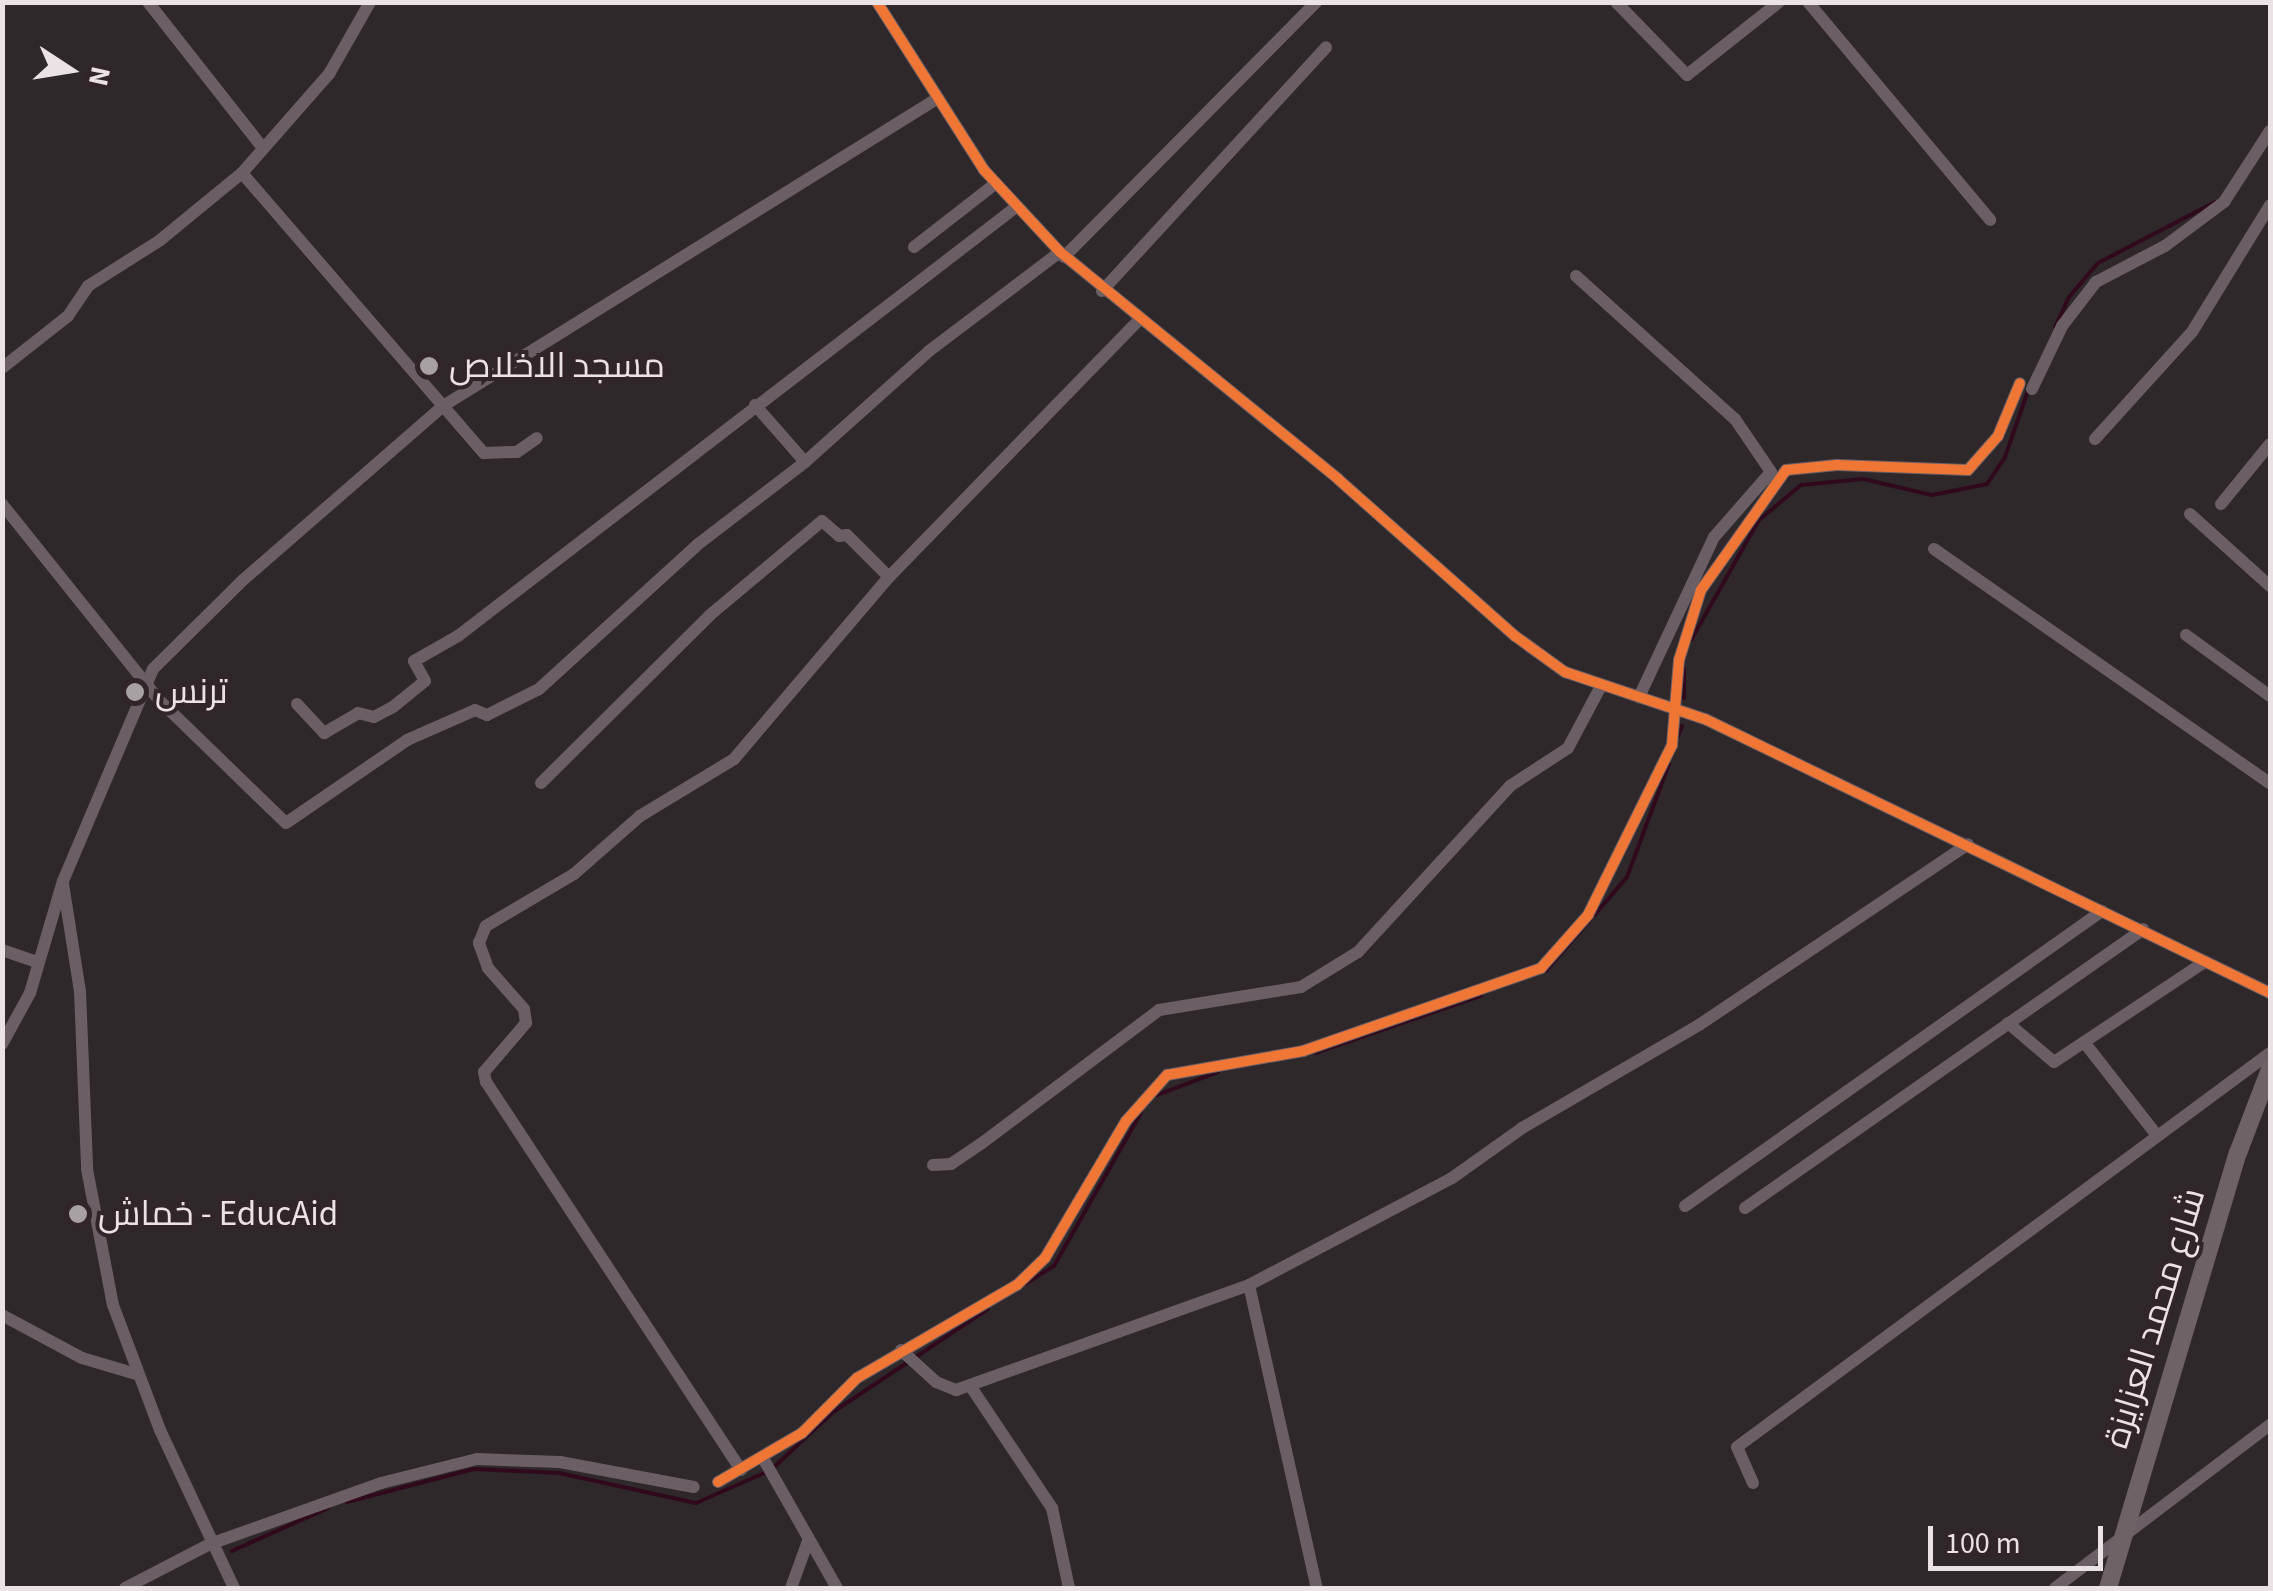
<!DOCTYPE html>
<meta charset="utf-8">
<style>
body{margin:0}
#map{position:relative;width:2273px;height:1591px;overflow:hidden;background:#2e282b;font-family:"Source Sans 3",Cairo,sans-serif}
div>[style]{position:absolute}
.stream>*{height:4px;margin:-2px;padding:0 2px;transform-origin:2px;border-radius:2px;background:#30091d}
.minor>*{height:12px;margin:-6px;padding:0 6px;transform-origin:6px;border-radius:6px;background:#6b5f65}
.secondary>*{height:18px;margin:-9px;padding:0 9px;transform-origin:9px;border-radius:9px;background:#6f6267}
.cycleway>*{height:10px;margin:-5px;padding:0 5px;transform-origin:5px;border-radius:5px;background:#f07635}
.dots>*{width:28px;height:28px;translate:-50% -50%;box-sizing:border-box;border:5px solid #31252a;border-radius:50%}
span{translate:-50% -50%;white-space:nowrap;text-align:center;line-height:1.15;-webkit-text-stroke:8px #31252a;paint-order:stroke}
.poi-label{font-size:35px;color:#eae2e5}
.left{translate:0 -50%;text-align:left}
.street-label{font-size:35px;color:#eae2e5}
.frame{position:absolute;inset:0;border:5px solid #eae2e5;pointer-events:none}
.north{position:absolute;left:20px;top:20px;width:100px;height:100px;-webkit-text-stroke:8px #31252a;paint-order:stroke;rotate:102deg;font-size:28px;font-weight:700;line-height:40px;text-align:center;color:#eae2e5}
.north::after{content:'';display:block;margin:auto;width:35px;height:45px;background:#eae2e5;clip-path:polygon(50% 0,100% 100%,50% 72%,0 100%)}
.scale{position:absolute;left:1928px;top:1526px;width:175px;height:45px;box-sizing:border-box;border:5px solid #eae2e5;border-top:0;padding-left:12px;font-size:30px;line-height:35px;white-space:nowrap;color:#eae2e5;-webkit-text-stroke:8px #31252a;paint-order:stroke}
</style>
<div id="map">
<div class="stream">
<div style="left:2055px;top:327px;width:33px;rotate:-65deg"></div>
<div style="left:2069px;top:297px;width:45px;rotate:-49.5deg"></div>
<div style="left:2098px;top:263px;width:132px;rotate:-27.5deg"></div>
<div style="left:1691px;top:640px;width:138px;rotate:-60.5deg"></div>
<div style="left:1759px;top:520px;width:55px;rotate:-39.8deg"></div>
<div style="left:1801px;top:485px;width:62px;rotate:-5.5deg"></div>
<div style="left:1863px;top:479px;width:71px;rotate:13.1deg"></div>
<div style="left:1932px;top:495px;width:56px;rotate:-11.3deg"></div>
<div style="left:1987px;top:484px;width:32px;rotate:-56deg"></div>
<div style="left:2005px;top:457px;width:70px;rotate:-70.8deg"></div>
<div style="left:1684px;top:698px;width:30px;rotate:-90deg"></div>
<div style="left:1678px;top:736px;width:11px;rotate:-68deg"></div>
<div style="left:1546px;top:971px;width:124px;rotate:-49.2deg"></div>
<div style="left:1627px;top:877px;width:121px;rotate:-69.6deg"></div>
<div style="left:1315px;top:1053px;width:176px;rotate:-19deg"></div>
<div style="left:1157px;top:1095px;width:65px;rotate:-20.7deg"></div>
<div style="left:1025px;top:1284px;width:34px;rotate:-32deg"></div>
<div style="left:1054px;top:1266px;width:176px;rotate:-60.4deg"></div>
<div style="left:347px;top:1502px;width:131px;rotate:-14.6deg"></div>
<div style="left:474px;top:1469px;width:85px;rotate:2.7deg"></div>
<div style="left:559px;top:1473px;width:140px;rotate:12.4deg"></div>
<div style="left:696px;top:1503px;width:82px;rotate:-23.7deg"></div>
<div style="left:771px;top:1470px;width:85px;rotate:-43.1deg"></div>
<div style="left:833px;top:1412px;width:186px;rotate:-33.6deg"></div>
<div style="left:232px;top:1551px;width:105px;rotate:-24.1deg"></div>
</div>
<div class="minor">
<div style="left:148px;top:2px;width:186px;rotate:51.8deg"></div>
<div style="left:877px;top:2px;width:199px;rotate:57.5deg"></div>
<div style="left:984px;top:170px;width:112px;rotate:47.2deg"></div>
<div style="left:1060px;top:252px;width:359px;rotate:39.2deg"></div>
<div style="left:1338px;top:479px;width:237px;rotate:41.6deg"></div>
<div style="left:1515px;top:636px;width:62px;rotate:35.8deg"></div>
<div style="left:1565px;top:672px;width:148px;rotate:18.6deg"></div>
<div style="left:1705px;top:719px;width:628px;rotate:25.87deg"></div>
<div style="left:1616px;top:2px;width:102px;rotate:45.8deg"></div>
<div style="left:1687px;top:75px;width:117px;rotate:-38.4deg"></div>
<div style="left:1808px;top:2px;width:284px;rotate:50.1deg"></div>
<div style="left:242px;top:173px;width:370px;rotate:49.2deg"></div>
<div style="left:484px;top:453px;width:33px;rotate:-2deg"></div>
<div style="left:517px;top:452px;width:24px;rotate:-35deg"></div>
<div style="left:914px;top:247px;width:103px;rotate:-37.9deg"></div>
<div style="left:1064px;top:257px;width:359px;rotate:-45.3deg"></div>
<div style="left:1576px;top:276px;width:214px;rotate:42deg"></div>
<div style="left:1735px;top:419px;width:64px;rotate:55.8deg"></div>
<div style="left:1771px;top:472px;width:86px;rotate:131.2deg"></div>
<div style="left:1714px;top:537px;width:177px;rotate:115.1deg"></div>
<div style="left:1102px;top:291px;width:331px;rotate:-47.4deg"></div>
<div style="left:2px;top:368px;width:84px;rotate:-38.2deg"></div>
<div style="left:68px;top:316px;width:36px;rotate:-56deg"></div>
<div style="left:88px;top:286px;width:84px;rotate:-32.4deg"></div>
<div style="left:159px;top:241px;width:107px;rotate:-39.3deg"></div>
<div style="left:242px;top:173px;width:132px;rotate:-48.7deg"></div>
<div style="left:329px;top:74px;width:83px;rotate:-60.3deg"></div>
<div style="left:2032px;top:389px;width:70px;rotate:-64.5deg"></div>
<div style="left:2062px;top:326px;width:56px;rotate:-52.3deg"></div>
<div style="left:2096px;top:282px;width:78px;rotate:-27.6deg"></div>
<div style="left:2165px;top:246px;width:74px;rotate:-36.7deg"></div>
<div style="left:2224px;top:202px;width:85px;rotate:-57.1deg"></div>
<div style="left:755px;top:405px;width:76px;rotate:48.7deg"></div>
<div style="left:2095px;top:439px;width:144px;rotate:-47.8deg"></div>
<div style="left:2192px;top:332px;width:149px;rotate:-58.4deg"></div>
<div style="left:2px;top:504px;width:253px;rotate:51.3deg"></div>
<div style="left:160px;top:701px;width:175px;rotate:44.1deg"></div>
<div style="left:286px;top:823px;width:147px;rotate:-34.4deg"></div>
<div style="left:407px;top:740px;width:74px;rotate:-23.8deg"></div>
<div style="left:475px;top:710px;width:13px;rotate:23deg"></div>
<div style="left:487px;top:715px;width:58px;rotate:-26.6deg"></div>
<div style="left:539px;top:689px;width:214px;rotate:-42.3deg"></div>
<div style="left:697px;top:545px;width:136px;rotate:-37.5deg"></div>
<div style="left:805px;top:462px;width:166px;rotate:-41.8deg"></div>
<div style="left:929px;top:351px;width:164px;rotate:-37.1deg"></div>
<div style="left:2221px;top:504px;width:77px;rotate:-50.8deg"></div>
<div style="left:2190px;top:514px;width:108px;rotate:42deg"></div>
<div style="left:1934px;top:549px;width:409px;rotate:34.9deg"></div>
<div style="left:2186px;top:635px;width:104px;rotate:36deg"></div>
<div style="left:297px;top:704px;width:40px;rotate:47deg"></div>
<div style="left:324px;top:733px;width:39px;rotate:-30deg"></div>
<div style="left:358px;top:713px;width:16px;rotate:14deg"></div>
<div style="left:374px;top:717px;width:21px;rotate:-28deg"></div>
<div style="left:393px;top:707px;width:41px;rotate:-39.1deg"></div>
<div style="left:425px;top:681px;width:23px;rotate:-119deg"></div>
<div style="left:414px;top:661px;width:51px;rotate:-29.6deg"></div>
<div style="left:458px;top:636px;width:704px;rotate:-37.55deg"></div>
<div style="left:541px;top:783px;width:238px;rotate:-44.8deg"></div>
<div style="left:710px;top:615px;width:146px;rotate:-40deg"></div>
<div style="left:822px;top:521px;width:23px;rotate:41deg"></div>
<div style="left:839px;top:536px;width:8px;rotate:-7deg"></div>
<div style="left:847px;top:535px;width:59px;rotate:45deg"></div>
<div style="left:63px;top:884px;width:108px;rotate:81deg"></div>
<div style="left:80px;top:991px;width:178px;rotate:87.7deg"></div>
<div style="left:87px;top:1169px;width:138px;rotate:79.2deg"></div>
<div style="left:113px;top:1305px;width:134px;rotate:69.4deg"></div>
<div style="left:160px;top:1430px;width:174px;rotate:64.9deg"></div>
<div style="left:2px;top:950px;width:37px;rotate:19deg"></div>
<div style="left:2008px;top:1023px;width:60px;rotate:40.3deg"></div>
<div style="left:2054px;top:1062px;width:182px;rotate:-33.6deg"></div>
<div style="left:2084px;top:1042px;width:117px;rotate:52deg"></div>
<div style="left:2px;top:1044px;width:58px;rotate:-61.2deg"></div>
<div style="left:30px;top:993px;width:117px;rotate:-73.6deg"></div>
<div style="left:63px;top:881px;width:230px;rotate:-67deg"></div>
<div style="left:153px;top:669px;width:127px;rotate:-44.7deg"></div>
<div style="left:243px;top:580px;width:265px;rotate:-41deg"></div>
<div style="left:443px;top:406px;width:579px;rotate:-31.88deg"></div>
<div style="left:933px;top:1165px;width:18px;rotate:-3deg"></div>
<div style="left:951px;top:1164px;width:37px;rotate:-34deg"></div>
<div style="left:982px;top:1143px;width:221px;rotate:-36.9deg"></div>
<div style="left:1159px;top:1010px;width:144px;rotate:-9.2deg"></div>
<div style="left:1301px;top:987px;width:67px;rotate:-31.6deg"></div>
<div style="left:1358px;top:952px;width:225px;rotate:-47.5deg"></div>
<div style="left:1510px;top:786px;width:69px;rotate:-33.2deg"></div>
<div style="left:1568px;top:748px;width:70px;rotate:-62deg"></div>
<div style="left:1685px;top:1206px;width:511px;rotate:-35.28deg"></div>
<div style="left:1745px;top:1208px;width:486px;rotate:-35deg"></div>
<div style="left:1249px;top:1285px;width:311px;rotate:77.4deg"></div>
<div style="left:2px;top:1315px;width:91px;rotate:28.3deg"></div>
<div style="left:82px;top:1358px;width:59px;rotate:16.6deg"></div>
<div style="left:901px;top:1350px;width:47px;rotate:42.4deg"></div>
<div style="left:936px;top:1382px;width:22px;rotate:22deg"></div>
<div style="left:956px;top:1390px;width:311px;rotate:-19.7deg"></div>
<div style="left:1249px;top:1285px;width:229px;rotate:-27.8deg"></div>
<div style="left:1452px;top:1178px;width:86px;rotate:-35.5deg"></div>
<div style="left:1522px;top:1128px;width:205px;rotate:-30.2deg"></div>
<div style="left:1699px;top:1025px;width:324px;rotate:-33.9deg"></div>
<div style="left:971px;top:1387px;width:146px;rotate:56.2deg"></div>
<div style="left:1052px;top:1508px;width:82px;rotate:78deg"></div>
<div style="left:764px;top:1460px;width:147px;rotate:60.3deg"></div>
<div style="left:741px;top:1470px;width:464px;rotate:-123.3deg"></div>
<div style="left:486px;top:1082px;width:10px;rotate:-101deg"></div>
<div style="left:484px;top:1072px;width:65px;rotate:-49.4deg"></div>
<div style="left:526px;top:1023px;width:14px;rotate:-98deg"></div>
<div style="left:524px;top:1009px;width:55px;rotate:-131.3deg"></div>
<div style="left:488px;top:968px;width:27px;rotate:-110deg"></div>
<div style="left:479px;top:943px;width:18px;rotate:-68deg"></div>
<div style="left:486px;top:926px;width:102px;rotate:-30.6deg"></div>
<div style="left:574px;top:874px;width:88px;rotate:-41.3deg"></div>
<div style="left:640px;top:816px;width:110px;rotate:-31.2deg"></div>
<div style="left:734px;top:759px;width:239px;rotate:-49.6deg"></div>
<div style="left:889px;top:577px;width:359px;rotate:-45.8deg"></div>
<div style="left:718px;top:1482px;width:97px;rotate:-30.3deg"></div>
<div style="left:802px;top:1433px;width:78px;rotate:-45deg"></div>
<div style="left:857px;top:1378px;width:185px;rotate:-30.2deg"></div>
<div style="left:1017px;top:1285px;width:39px;rotate:-44deg"></div>
<div style="left:1045px;top:1258px;width:159px;rotate:-59.4deg"></div>
<div style="left:1126px;top:1121px;width:62px;rotate:-48.3deg"></div>
<div style="left:1167px;top:1075px;width:138px;rotate:-10deg"></div>
<div style="left:1303px;top:1051px;width:252px;rotate:-19.2deg"></div>
<div style="left:1541px;top:968px;width:71px;rotate:-48.4deg"></div>
<div style="left:1588px;top:915px;width:190px;rotate:-63.7deg"></div>
<div style="left:1672px;top:745px;width:85px;rotate:-85.3deg"></div>
<div style="left:1679px;top:660px;width:73px;rotate:-72.6deg"></div>
<div style="left:1701px;top:590px;width:147px;rotate:-54.7deg"></div>
<div style="left:1786px;top:470px;width:51px;rotate:-5.6deg"></div>
<div style="left:1837px;top:465px;width:131px;rotate:2.2deg"></div>
<div style="left:1968px;top:470px;width:45px;rotate:-48.6deg"></div>
<div style="left:1998px;top:436px;width:57px;rotate:-67.5deg"></div>
<div style="left:1753px;top:1483px;width:39px;rotate:-114deg"></div>
<div style="left:1737px;top:1447px;width:663px;rotate:-36.47deg"></div>
<div style="left:125px;top:1588px;width:96px;rotate:-27.4deg"></div>
<div style="left:210px;top:1544px;width:182px;rotate:-19.6deg"></div>
<div style="left:381px;top:1483px;width:99px;rotate:-14deg"></div>
<div style="left:477px;top:1459px;width:83px;rotate:2.1deg"></div>
<div style="left:560px;top:1462px;width:136px;rotate:10.6deg"></div>
<div style="left:791px;top:1588px;width:50px;rotate:-70.1deg"></div>
<div style="left:2055px;top:1588px;width:270px;rotate:-37.2deg"></div>
</div>
<div class="secondary">
<div style="left:2108px;top:1588px;width:454px;rotate:-73.4deg"></div>
<div style="left:2238px;top:1153px;width:90px;rotate:-69.1deg"></div>
</div>
<div class="cycleway">
<div style="left:877px;top:2px;width:199px;rotate:57.5deg"></div>
<div style="left:984px;top:170px;width:112px;rotate:47.2deg"></div>
<div style="left:1060px;top:252px;width:359px;rotate:39.2deg"></div>
<div style="left:1338px;top:479px;width:237px;rotate:41.6deg"></div>
<div style="left:1515px;top:636px;width:62px;rotate:35.8deg"></div>
<div style="left:1565px;top:672px;width:148px;rotate:18.6deg"></div>
<div style="left:1705px;top:719px;width:628px;rotate:25.87deg"></div>
<div style="left:718px;top:1482px;width:97px;rotate:-30.3deg"></div>
<div style="left:802px;top:1433px;width:78px;rotate:-45deg"></div>
<div style="left:857px;top:1378px;width:185px;rotate:-30.2deg"></div>
<div style="left:1017px;top:1285px;width:39px;rotate:-44deg"></div>
<div style="left:1045px;top:1258px;width:159px;rotate:-59.4deg"></div>
<div style="left:1126px;top:1121px;width:62px;rotate:-48.3deg"></div>
<div style="left:1167px;top:1075px;width:138px;rotate:-10deg"></div>
<div style="left:1303px;top:1051px;width:252px;rotate:-19.2deg"></div>
<div style="left:1541px;top:968px;width:71px;rotate:-48.4deg"></div>
<div style="left:1588px;top:915px;width:190px;rotate:-63.7deg"></div>
<div style="left:1672px;top:745px;width:85px;rotate:-85.3deg"></div>
<div style="left:1679px;top:660px;width:73px;rotate:-72.6deg"></div>
<div style="left:1701px;top:590px;width:147px;rotate:-54.7deg"></div>
<div style="left:1786px;top:470px;width:51px;rotate:-5.6deg"></div>
<div style="left:1837px;top:465px;width:131px;rotate:2.2deg"></div>
<div style="left:1968px;top:470px;width:45px;rotate:-48.6deg"></div>
<div style="left:1998px;top:436px;width:57px;rotate:-67.5deg"></div>
</div>
<div class="dots">
<div style="left:429px;top:366px;background:#a8a1a4"></div>
<div style="left:135px;top:692px;background:#a8a1a4"></div>
<div style="left:78px;top:1214px;background:#a8a1a4"></div>
</div>
<div class="poi-label">
<span class="left" style="left:449px;top:366px">مسجد الاخلاص</span>
<span class="left" style="left:155px;top:692px">ترنس</span>
<span class="left" style="left:98px;top:1214px">خماش - EducAid</span>
</div>
<div class="street-label">
<span style="left:2155px;top:1318px;rotate:-73deg">شارع محمد العزايزة</span>
</div>
<div class="frame"></div>
<div class="north">N</div>
<div class="scale">100 m</div>
</div>
